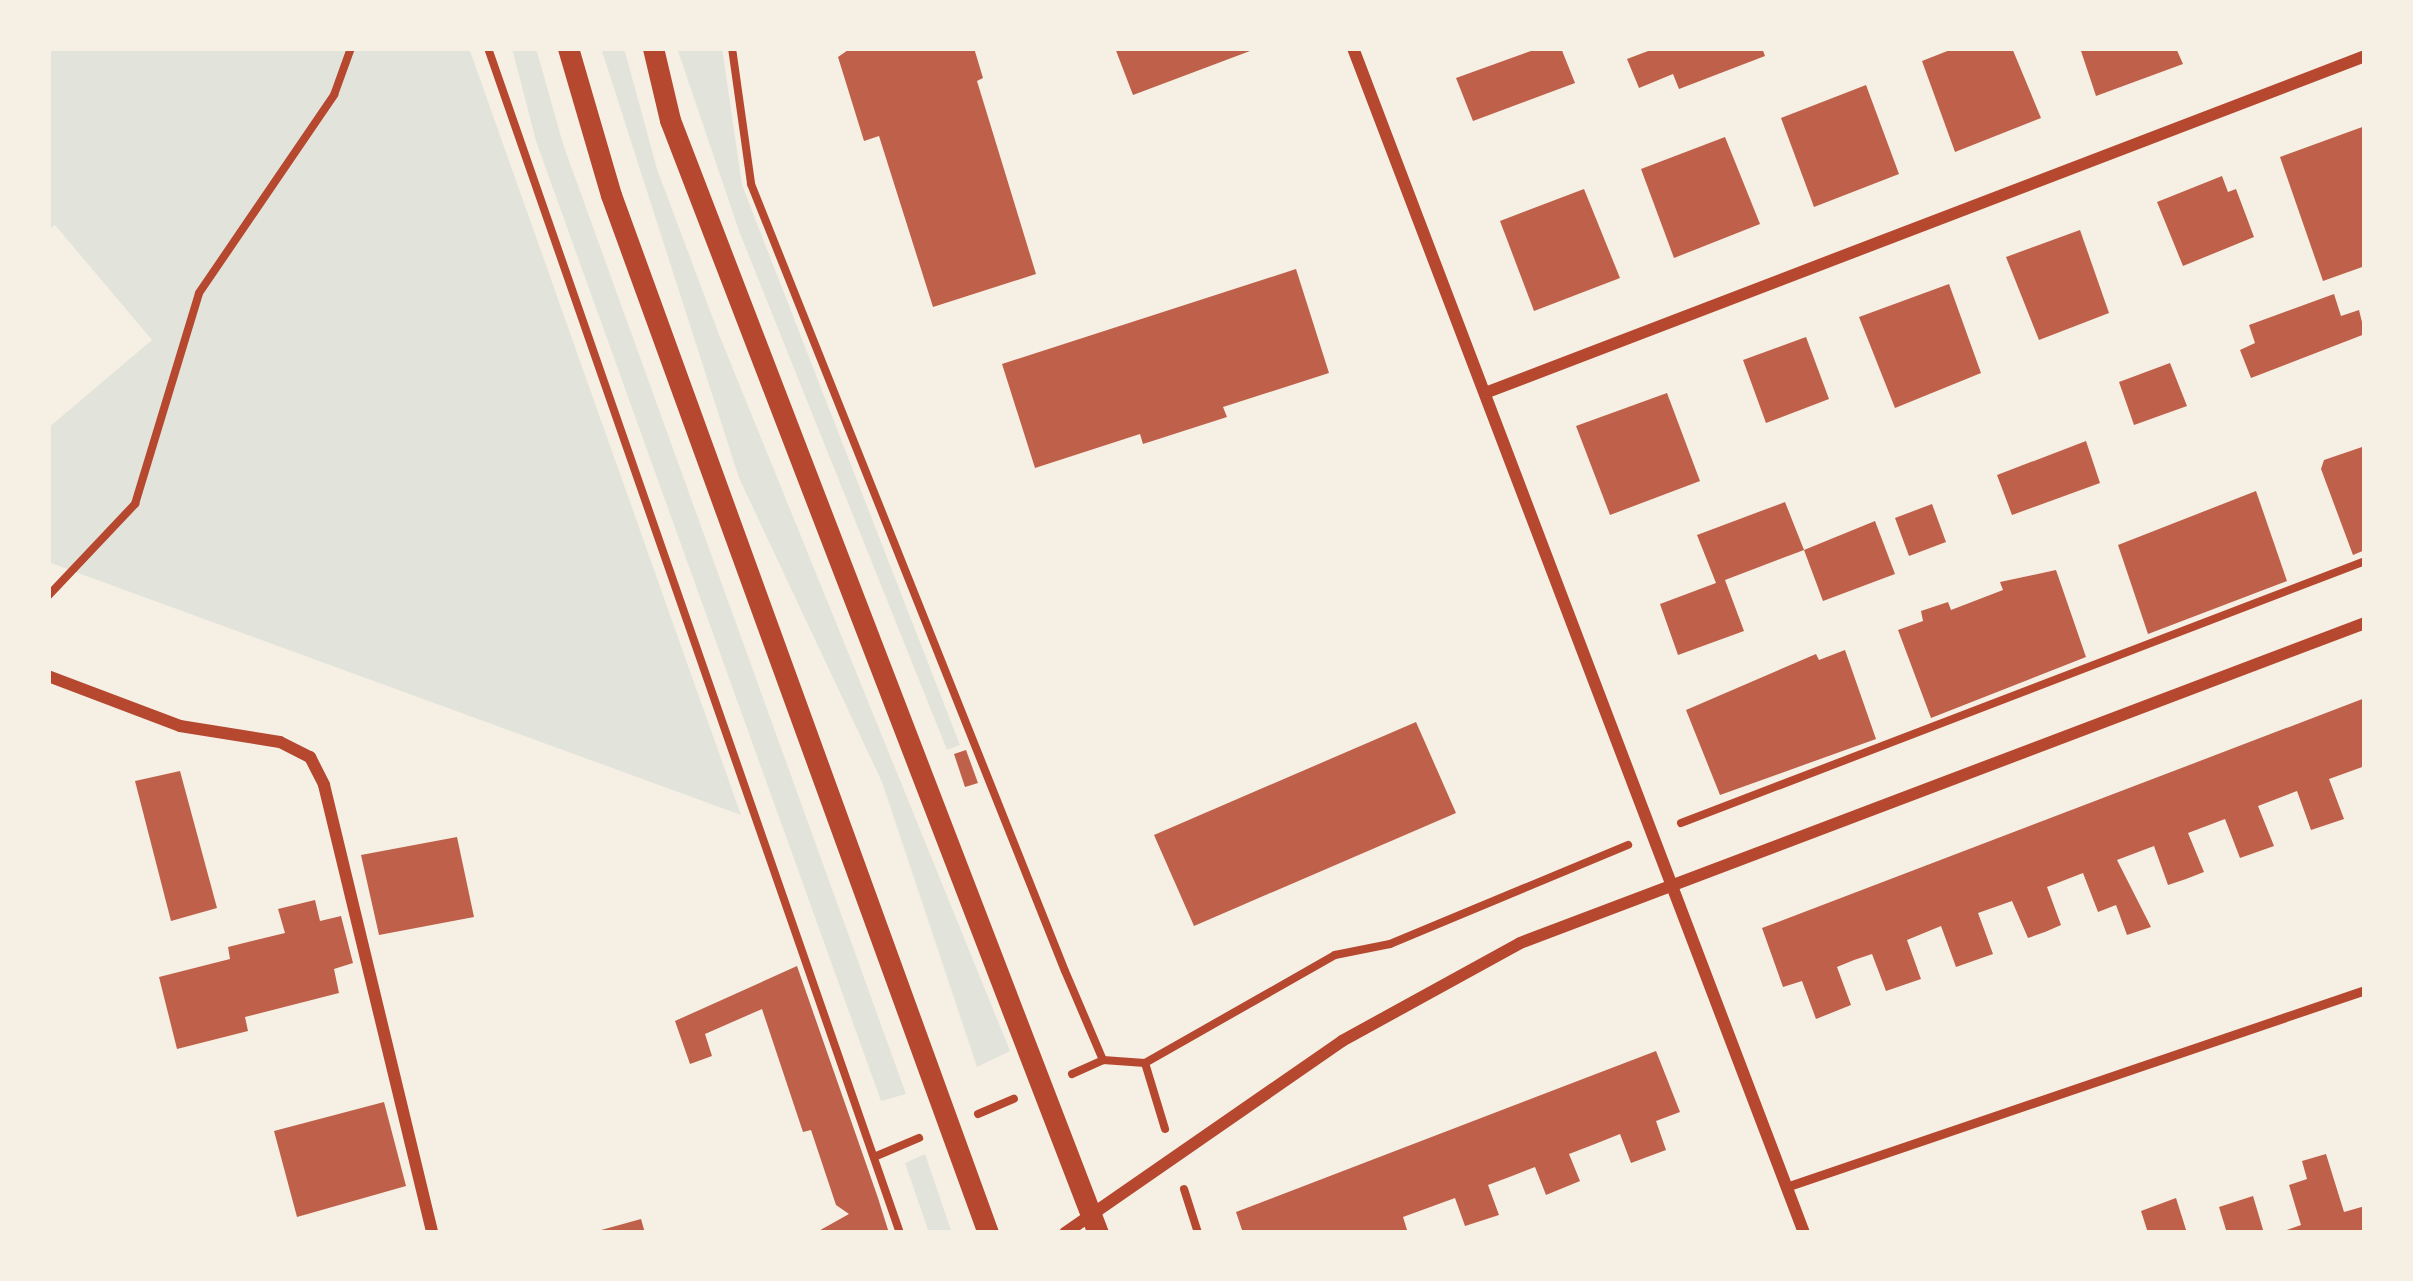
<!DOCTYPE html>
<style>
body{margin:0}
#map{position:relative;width:2413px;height:1281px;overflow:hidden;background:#f6efe4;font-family:Mulish,sans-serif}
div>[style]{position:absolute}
.green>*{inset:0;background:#e2e4dc}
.building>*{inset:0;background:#bf614a}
.path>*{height:8px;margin:-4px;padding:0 4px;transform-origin:4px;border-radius:4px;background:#b5482f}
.service>*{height:9px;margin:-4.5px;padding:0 4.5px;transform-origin:4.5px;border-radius:4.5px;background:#b5482f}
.minor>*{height:12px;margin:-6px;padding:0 6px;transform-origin:6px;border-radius:6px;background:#b5482f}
.tertiary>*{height:21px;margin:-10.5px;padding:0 10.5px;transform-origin:10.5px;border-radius:10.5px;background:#b5482f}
span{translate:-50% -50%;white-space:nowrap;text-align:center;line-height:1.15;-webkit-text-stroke:10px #f6efe4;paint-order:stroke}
.frame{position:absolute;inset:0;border:51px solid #f6efe4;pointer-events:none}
</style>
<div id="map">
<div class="green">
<div style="clip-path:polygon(48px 48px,469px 48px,741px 815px,48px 562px,48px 428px,152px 340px,55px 225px,48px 230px)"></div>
<div style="clip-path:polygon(512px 48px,536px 48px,563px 144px,906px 1094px,881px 1101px,536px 141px)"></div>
<div style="clip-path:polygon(601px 48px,624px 48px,657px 169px,718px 332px,1010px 1051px,977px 1067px,882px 782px,739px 478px)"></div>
<div style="clip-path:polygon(677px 48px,722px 48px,742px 185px,960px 745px,947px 750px,739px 231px)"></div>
<div style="clip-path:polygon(925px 1154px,952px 1233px,929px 1233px,905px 1163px)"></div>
</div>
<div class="building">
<div style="clip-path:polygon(851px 48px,974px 48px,983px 78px,977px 81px,1036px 274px,933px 307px,879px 136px,864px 141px,838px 57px)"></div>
<div style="clip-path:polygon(1115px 48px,1258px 48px,1133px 95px)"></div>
<div style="clip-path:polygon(1539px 48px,1561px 48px,1575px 83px,1473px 121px,1456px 78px)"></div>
<div style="clip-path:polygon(1656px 48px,1762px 48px,1765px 56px,1679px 89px,1673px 74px,1639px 88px,1627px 59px)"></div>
<div style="clip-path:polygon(1955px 48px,2012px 48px,2041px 118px,1955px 152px,1922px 61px)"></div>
<div style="clip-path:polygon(2080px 48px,2176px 48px,2183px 64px,2096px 96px)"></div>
<div style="clip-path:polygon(1866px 85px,1899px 174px,1814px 207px,1781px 118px)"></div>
<div style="clip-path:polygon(2365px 126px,2365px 266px,2323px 281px,2280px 157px)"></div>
<div style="clip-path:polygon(1725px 137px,1760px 224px,1674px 258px,1641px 169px)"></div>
<div style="clip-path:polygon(2222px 176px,2228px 192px,2236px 189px,2254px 237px,2183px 266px,2157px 202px)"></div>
<div style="clip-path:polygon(1584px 189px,1620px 278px,1534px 311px,1500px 221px)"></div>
<div style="clip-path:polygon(2080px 230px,2109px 313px,2039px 340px,2006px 257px)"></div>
<div style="clip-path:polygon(1296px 269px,1329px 373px,1223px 407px,1227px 417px,1143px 444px,1140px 434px,1035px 468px,1002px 364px)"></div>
<div style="clip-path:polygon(1949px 284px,1981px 373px,1895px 408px,1859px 317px)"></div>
<div style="clip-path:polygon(2334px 294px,2341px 316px,2359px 310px,2365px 334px,2251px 378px,2240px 350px,2255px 343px,2249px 325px)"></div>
<div style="clip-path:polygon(1806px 337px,1829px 399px,1766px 423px,1743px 360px)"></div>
<div style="clip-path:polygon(2170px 363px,2187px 406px,2134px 425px,2119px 382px)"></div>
<div style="clip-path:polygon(1667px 393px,1700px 481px,1610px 515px,1576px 426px)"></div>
<div style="clip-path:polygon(2086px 441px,2100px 483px,2012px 515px,1997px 475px)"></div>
<div style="clip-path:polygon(2365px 446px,2365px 550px,2353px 555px,2321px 469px,2324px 460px)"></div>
<div style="clip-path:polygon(2256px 491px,2287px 581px,2148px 634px,2118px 545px)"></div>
<div style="clip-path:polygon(1785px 502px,1804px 550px,1725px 580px,1744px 631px,1678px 655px,1660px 604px,1716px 583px,1697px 535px)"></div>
<div style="clip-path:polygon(1932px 504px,1946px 542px,1909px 556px,1895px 518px)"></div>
<div style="clip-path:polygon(1875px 521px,1895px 574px,1823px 601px,1804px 550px)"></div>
<div style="clip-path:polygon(2056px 570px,2086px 657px,1931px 718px,1898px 630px,1923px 621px,1921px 611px,1948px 602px,1951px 610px,2003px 590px,2000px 582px)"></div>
<div style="clip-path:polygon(1845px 650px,1876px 739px,1720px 795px,1686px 710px,1816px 654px,1819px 660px)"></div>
<div style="clip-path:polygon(2365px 698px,2365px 766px,2329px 779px,2344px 819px,2311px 830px,2297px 791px,2258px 806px,2274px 846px,2240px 858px,2225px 819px,2188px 833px,2204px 872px,2186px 879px,2168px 885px,2154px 846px,2117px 860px,2151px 927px,2127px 935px,2116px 905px,2098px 912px,2083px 873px,2047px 887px,2061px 925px,2045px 932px,2028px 938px,2012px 901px,1978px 913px,1993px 954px,1956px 967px,1941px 926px,1907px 940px,1921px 979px,1886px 991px,1872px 954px,1854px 960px,1837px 967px,1851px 1005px,1816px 1019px,1802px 981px,1783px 987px,1762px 928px)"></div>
<div style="clip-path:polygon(1416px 722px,1456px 813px,1194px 926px,1154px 835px)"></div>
<div style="clip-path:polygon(966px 750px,978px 783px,965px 787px,954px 754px)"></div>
<div style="clip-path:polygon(180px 771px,217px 908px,171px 921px,135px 781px)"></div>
<div style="clip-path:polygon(457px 837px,474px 917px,379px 935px,361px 855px)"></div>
<div style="clip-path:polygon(315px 900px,320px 921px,341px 916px,353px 963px,334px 969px,339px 993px,245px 1017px,248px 1031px,177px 1049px,159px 977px,230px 959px,228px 947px,285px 933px,278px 909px)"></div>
<div style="clip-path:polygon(797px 966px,878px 1198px,889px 1233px,815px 1233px,849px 1214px,836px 1205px,811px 1130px,803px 1132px,762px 1009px,705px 1034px,712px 1056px,690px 1064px,675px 1021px)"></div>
<div style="clip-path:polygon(1656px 1051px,1680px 1112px,1656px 1121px,1666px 1150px,1631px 1163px,1620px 1134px,1595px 1144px,1569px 1154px,1580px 1181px,1546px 1195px,1535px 1167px,1512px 1176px,1488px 1185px,1499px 1215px,1465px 1226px,1455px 1198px,1403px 1217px,1408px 1233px,1243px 1233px,1236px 1212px)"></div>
<div style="clip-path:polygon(384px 1102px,406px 1186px,297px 1217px,274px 1131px)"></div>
<div style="clip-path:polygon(2326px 1154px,2344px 1212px,2365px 1206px,2365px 1233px,2278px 1233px,2301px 1225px,2289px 1185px,2307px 1179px,2302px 1161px)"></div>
<div style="clip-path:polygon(2253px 1196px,2264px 1233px,2227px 1233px,2219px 1207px)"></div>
<div style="clip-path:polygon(2176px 1198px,2187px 1233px,2148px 1233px,2141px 1211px)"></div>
<div style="clip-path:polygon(641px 1219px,645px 1233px,595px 1233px,594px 1232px)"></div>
</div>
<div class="path">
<div style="left:488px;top:48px;width:1255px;rotate:70.83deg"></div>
<div style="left:732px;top:48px;width:137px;rotate:82deg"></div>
<div style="left:751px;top:184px;width:847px;rotate:68.25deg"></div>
<div style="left:1065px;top:971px;width:97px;rotate:66.9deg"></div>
<div style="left:1103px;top:1060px;width:42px;rotate:4.1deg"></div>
<div style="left:1145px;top:1063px;width:69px;rotate:73.1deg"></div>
<div style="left:48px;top:596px;width:127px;rotate:-46.6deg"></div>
<div style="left:135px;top:504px;width:220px;rotate:-73.1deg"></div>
<div style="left:199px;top:293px;width:240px;rotate:-55.7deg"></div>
<div style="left:334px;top:95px;width:50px;rotate:-70.1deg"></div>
<div style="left:1681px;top:823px;width:732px;rotate:-20.96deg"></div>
<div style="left:1145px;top:1063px;width:219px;rotate:-29.6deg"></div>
<div style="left:1335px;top:955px;width:56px;rotate:-11.3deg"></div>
<div style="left:1390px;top:944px;width:258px;rotate:-22.6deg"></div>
<div style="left:1072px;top:1074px;width:34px;rotate:-24deg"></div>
<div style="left:978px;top:1114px;width:39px;rotate:-23deg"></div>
<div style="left:874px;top:1157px;width:49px;rotate:-22.9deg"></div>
<div style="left:1184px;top:1189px;width:46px;rotate:72.3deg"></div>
</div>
<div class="service">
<div style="left:1786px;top:1187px;width:612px;rotate:-18.79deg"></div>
</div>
<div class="minor">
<div style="left:1353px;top:48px;width:1268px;rotate:69.16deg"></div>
<div style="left:1485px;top:393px;width:942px;rotate:-20.95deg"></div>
<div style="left:48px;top:676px;width:141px;rotate:20.7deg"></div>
<div style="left:180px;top:726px;width:101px;rotate:9.1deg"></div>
<div style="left:280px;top:742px;width:34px;rotate:27deg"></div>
<div style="left:310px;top:757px;width:31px;rotate:63deg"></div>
<div style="left:324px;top:785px;width:461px;rotate:76.4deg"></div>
<div style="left:1065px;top:1233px;width:337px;rotate:-34.7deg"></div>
<div style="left:1342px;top:1041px;width:203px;rotate:-28.8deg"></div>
<div style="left:1520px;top:943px;width:904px;rotate:-20.74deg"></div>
</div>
<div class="tertiary">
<div style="left:568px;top:48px;width:153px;rotate:73.7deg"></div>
<div style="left:611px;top:195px;width:1104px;rotate:70.04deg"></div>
<div style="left:653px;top:48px;width:74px;rotate:76.7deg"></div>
<div style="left:670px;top:120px;width:1192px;rotate:68.97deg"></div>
</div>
<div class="frame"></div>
</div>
